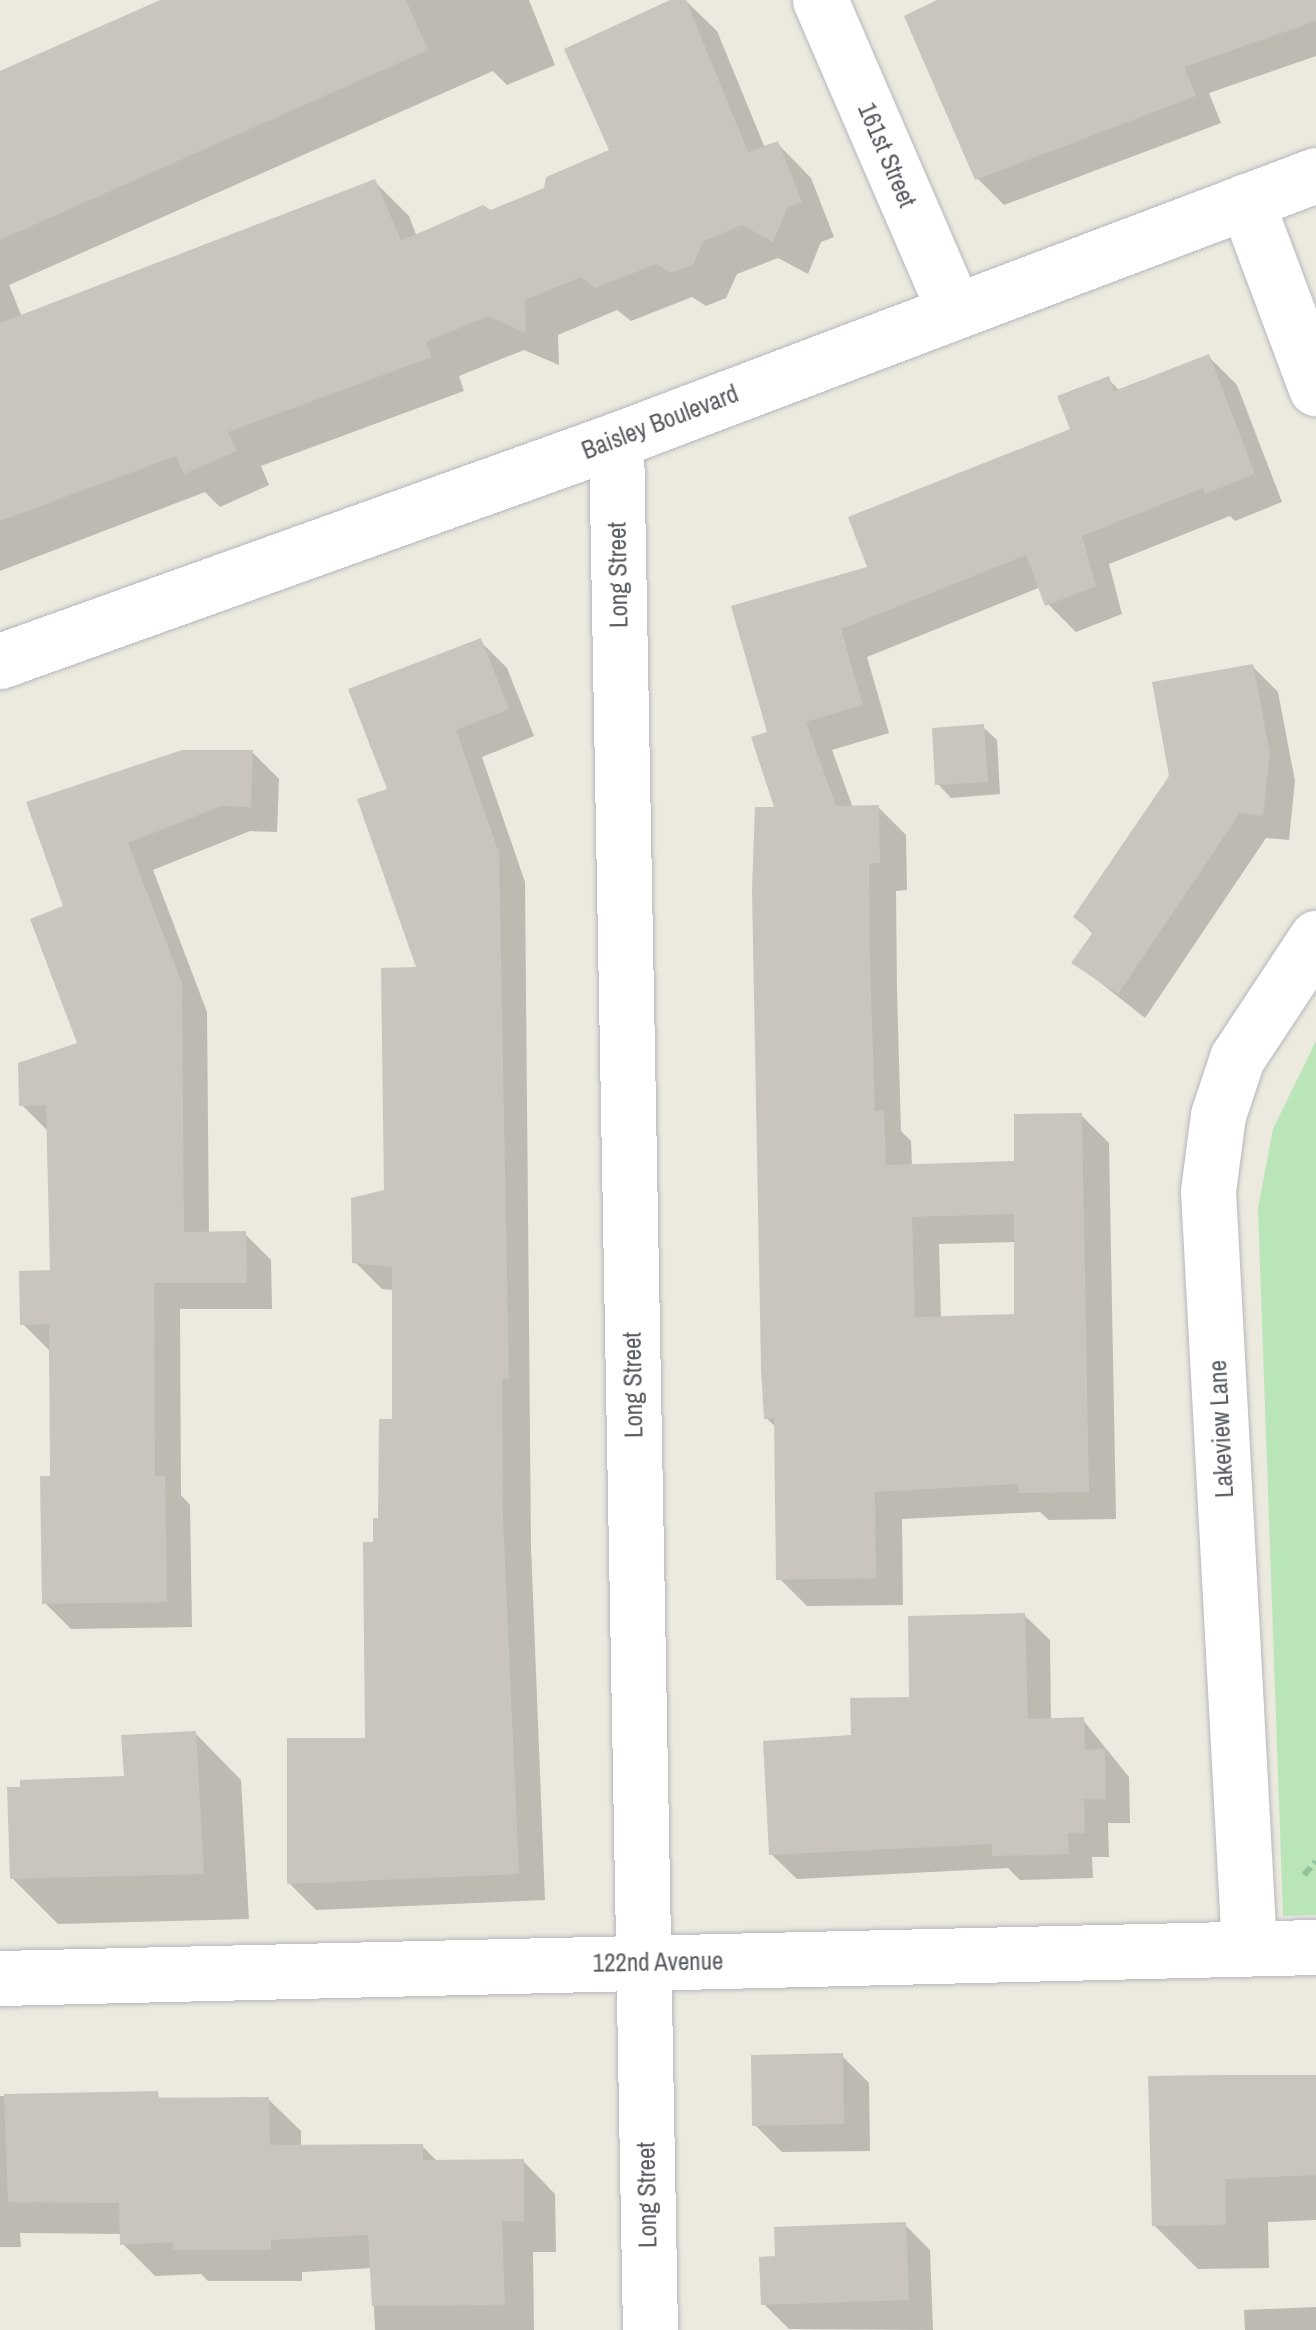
<!DOCTYPE html>
<style>
body{margin:0}
#map{position:relative;width:1316px;height:2330px;overflow:hidden;background:#ece9de;font-family:"Archivo Narrow",sans-serif}
div>[style]{position:absolute}
.green>*{inset:0;background:#b9e5b9}
.shadow>*{inset:0;background:#0003}
.building>*{inset:0;background:#c9c5be}
.path>*{height:6px;margin-top:-3px;transform-origin:0;background:repeating-linear-gradient(90deg,#90c49f 0 10px,transparent 0 15px)}
.roads{filter:drop-shadow(0 0 2px #b5b7bd) drop-shadow(0 0 2px #b5b7bd)}
.street>*{height:55px;margin:-27.5px;padding:0 27.5px;transform-origin:27.5px;border-radius:27.5px;background:#fff}
.secondary>*{height:55px;margin:-27.5px;padding:0 27.5px;transform-origin:27.5px;border-radius:27.5px;background:#fff}
span{translate:-50% -50%;white-space:nowrap;text-align:center;line-height:1.15;-webkit-text-stroke:8px #fff;paint-order:stroke}
.street-label{font-size:25px;color:#585c61}
</style>
<div id="map">
<div class="green">
<div style="clip-path:polygon(1316px 1041px,1316px 1915px,1283px 1916px,1258px 1208px,1273px 1129px)"></div>
</div>
<div class="shadow">
<div style="clip-path:polygon(174px 0,529px 0,555px 65px,507px 85px,493px 71px,9px 285px,22px 317px,375px 182px,409px 216px,417px 237px,546px 190px,613px 151px,676px 0,685px 0,717px 31px,765px 148px,777px 143px,811px 178px,834px 237px,821px 242px,808px 274px,778px 258px,737px 274px,726px 298px,706px 306px,692px 297px,631px 321px,617px 310px,558px 335px,559px 365px,524px 350px,459px 376px,464px 391px,261px 466px,269px 485px,220px 507px,205px 492px,0 571px,0 74px)"></div>
<div style="clip-path:polygon(943px 0,1316px 0,1316px 56px,1209px 93px,1221px 123px,1004px 205px,977px 178px)"></div>
<div style="clip-path:polygon(evenodd,1209px 357px,1237px 385px,1282px 502px,1235px 521px,1230px 516px,1109px 564px,1122px 614px,1076px 632px,1048px 604px,1041px 587px,867px 657px,889px 733px,832px 750px,853px 808px,878px 807px,906px 835px,907px 890px,896px 891px,897px 991px,901px 1131px,911px 1141px,912px 1166px,1017px 1163px,1081px 1115px,1109px 1143px,1116px 1519px,1049px 1520px,1040px 1512px,902px 1519px,903px 1605px,807px 1606px,779px 1578px,777px 1428px,766px 1418px,778px 809px,770px 733px,871px 568px,1073px 431px,1108px 379px,1120px 391px,1209px 357px,1017px 1242px,1016px 1316px,941px 1319px,939px 1244px,1017px 1242px)"></div>
<div style="clip-path:polygon(480px 641px,507px 668px,534px 736px,482px 757px,525px 882px,531px 1546px,545px 1900px,316px 1910px,289px 1883px,367px 1740px,375px 1544px,394px 1421px,395px 1290px,382px 1289px,355px 1262px,387px 1192px,419px 969px,390px 790px)"></div>
<div style="clip-path:polygon(1252px 666px,1278px 692px,1295px 781px,1289px 840px,1266px 838px,1145px 1018px,1074px 962px,1094px 935px,1076px 917px)"></div>
<div style="clip-path:polygon(983px 727px,997px 740px,1000px 794px,951px 798px,938px 784px)"></div>
<div style="clip-path:polygon(252px 752px,279px 779px,277px 832px,250px 831px,153px 870px,207px 1012px,209px 1234px,245px 1234px,271px 1260px,272px 1309px,180px 1309px,181px 1495px,190px 1505px,192px 1627px,71px 1629px,44px 1602px,53px 1479px,49px 1350px,23px 1324px,52px 1273px,49px 1132px,22px 1105px,81px 1044px,66px 908px,29px 804px)"></div>
<div style="clip-path:polygon(1024px 1615px,1050px 1640px,1051px 1720px,1083px 1720px,1129px 1777px,1130px 1823px,1108px 1823px,1109px 1857px,1092px 1857px,1093px 1878px,1020px 1880px,1008px 1868px,797px 1879px,771px 1854px,854px 1738px)"></div>
<div style="clip-path:polygon(195px 1733px,241px 1780px,249px 1919px,58px 1924px,12px 1878px,127px 1779px)"></div>
<div style="clip-path:polygon(842px 2056px,869px 2083px,870px 2151px,782px 2152px,755px 2125px)"></div>
<div style="clip-path:polygon(1316px 2076px,1316px 2220px,1268px 2222px,1269px 2268px,1198px 2269px,1154px 2225px)"></div>
<div style="clip-path:polygon(0 2096px,268px 2099px,301px 2131px,301px 2147px,422px 2146px,438px 2162px,523px 2161px,555px 2194px,556px 2252px,533px 2252px,534px 2330px,375px 2330px,372px 2268px,302px 2272px,302px 2281px,208px 2281px,201px 2274px,155px 2276px,123px 2244px,122px 2234px,20px 2233px,21px 2247px,0 2247px)"></div>
<div style="clip-path:polygon(905px 2225px,930px 2250px,933px 2330px,789px 2329px,764px 2304px)"></div>
<div style="clip-path:polygon(1316px 2307px,1316px 2330px,1245px 2330px,1244px 2310px)"></div>
</div>
<div class="building">
<div style="clip-path:polygon(160px 0,406px 0,428px 50px,0 240px,0 71px)"></div>
<div style="clip-path:polygon(670px 0,686px 0,748px 152px,778px 141px,802px 202px,787px 208px,773px 242px,742px 225px,703px 241px,693px 265px,670px 273px,656px 264px,595px 288px,581px 277px,525px 300px,526px 333px,488px 316px,426px 342px,432px 357px,228px 432px,237px 451px,184px 474px,176px 456px,0 521px,0 323px,375px 179px,401px 241px,483px 205px,491px 210px,544px 188px,546px 177px,609px 150px,564px 49px)"></div>
<div style="clip-path:polygon(937px 0,1316px 0,1316px 21px,1184px 67px,1196px 96px,975px 180px,904px 16px)"></div>
<div style="clip-path:polygon(evenodd,1209px 354px,1255px 474px,1205px 494px,1203px 488px,1082px 536px,1096px 586px,1045px 606px,1026px 555px,841px 629px,863px 705px,806px 722px,836px 806px,879px 805px,880px 863px,869px 864px,870px 962px,875px 1111px,884px 1110px,886px 1165px,1014px 1161px,1014px 1114px,1082px 1113px,1089px 1492px,1018px 1493px,1018px 1484px,875px 1492px,876px 1578px,776px 1580px,774px 1418px,764px 1419px,761px 1368px,752px 890px,755px 807px,774px 807px,751px 737px,767px 732px,731px 606px,867px 567px,848px 517px,1070px 429px,1057px 396px,1109px 376px,1114px 391px,1209px 354px,1014px 1214px,1014px 1314px,915px 1317px,912px 1217px,1014px 1214px)"></div>
<div style="clip-path:polygon(481px 638px,509px 709px,456px 730px,499px 853px,509px 1379px,502px 1379px,503px 1517px,519px 1874px,287px 1884px,287px 1738px,365px 1738px,363px 1542px,373px 1542px,373px 1518px,378px 1518px,379px 1419px,392px 1419px,392px 1267px,352px 1263px,351px 1198px,384px 1190px,381px 968px,416px 967px,357px 799px,387px 789px,348px 689px)"></div>
<div style="clip-path:polygon(1253px 664px,1270px 753px,1263px 816px,1240px 813px,1118px 994px,1071px 963px,1093px 932px,1073px 917px,1169px 776px,1152px 682px)"></div>
<div style="clip-path:polygon(984px 724px,988px 782px,935px 785px,932px 728px)"></div>
<div style="clip-path:polygon(182px 750px,253px 750px,251px 807px,222px 806px,128px 843px,182px 983px,184px 1232px,246px 1231px,247px 1283px,154px 1283px,155px 1476px,165px 1476px,167px 1602px,42px 1604px,40px 1476px,50px 1476px,49px 1324px,20px 1325px,19px 1271px,50px 1270px,46px 1105px,19px 1106px,18px 1063px,77px 1043px,30px 919px,63px 906px,26px 802px)"></div>
<div style="clip-path:polygon(1025px 1613px,1028px 1719px,1084px 1717px,1085px 1750px,1105px 1749px,1106px 1799px,1084px 1799px,1085px 1833px,1068px 1833px,1069px 1854px,992px 1856px,992px 1844px,769px 1855px,763px 1741px,851px 1735px,850px 1698px,909px 1697px,908px 1616px)"></div>
<div style="clip-path:polygon(196px 1731px,204px 1874px,10px 1879px,7px 1787px,20px 1787px,20px 1780px,124px 1776px,121px 1735px)"></div>
<div style="clip-path:polygon(843px 2053px,844px 2124px,752px 2126px,751px 2055px)"></div>
<div style="clip-path:polygon(1222px 2075px,1316px 2075px,1316px 2175px,1225px 2179px,1226px 2225px,1152px 2226px,1148px 2076px)"></div>
<div style="clip-path:polygon(158px 2091px,159px 2098px,269px 2097px,270px 2145px,423px 2144px,423px 2160px,524px 2159px,524px 2221px,502px 2221px,505px 2305px,372px 2306px,368px 2235px,271px 2240px,271px 2250px,173px 2250px,173px 2242px,120px 2245px,119px 2203px,8px 2202px,4px 2094px)"></div>
<div style="clip-path:polygon(906px 2222px,909px 2300px,761px 2305px,759px 2257px,775px 2256px,774px 2227px)"></div>
</div>
<div class="path">
<div style="left:1304px;top:1875px;width:18px;rotate:-49deg"></div>
</div>
<div class="roads">
<div class="street">
<div style="left:820px;top:0;width:338px;rotate:66.6deg"></div>
<div style="left:1246px;top:201px;width:200px;rotate:69.5deg"></div>
<div style="left:616px;top:440px;width:1890px;rotate:88.97deg"></div>
<div style="left:1249px;top:1948px;width:758px;rotate:-93.1deg"></div>
<div style="left:1208px;top:1191px;width:77px;rotate:-82.5deg"></div>
<div style="left:1218px;top:1115px;width:60px;rotate:-71.6deg"></div>
<div style="left:1237px;top:1058px;width:144px;rotate:-56.6deg"></div>
<div style="left:0;top:1978px;width:1316px;rotate:-1.35deg"></div>
</div>
<div class="secondary">
<div style="left:0;top:661px;width:654px;rotate:-19.74deg"></div>
<div style="left:616px;top:440px;width:748px;rotate:-20.74deg"></div>
</div>
</div>
<div class="street-label">
<span style="left:887px;top:155px;rotate:67deg">161st Street</span>
<span style="left:660px;top:422px;rotate:-21deg">Baisley Boulevard</span>
<span style="left:618px;top:575px;rotate:-91deg">Long Street</span>
<span style="left:633px;top:1385px;rotate:-91deg">Long Street</span>
<span style="left:1221px;top:1429px;rotate:-93deg">Lakeview Lane</span>
<span style="left:658px;top:1962px;rotate:-1deg">122nd Avenue</span>
<span style="left:647px;top:2195px;rotate:-91deg">Long Street</span>
</div>
</div>
